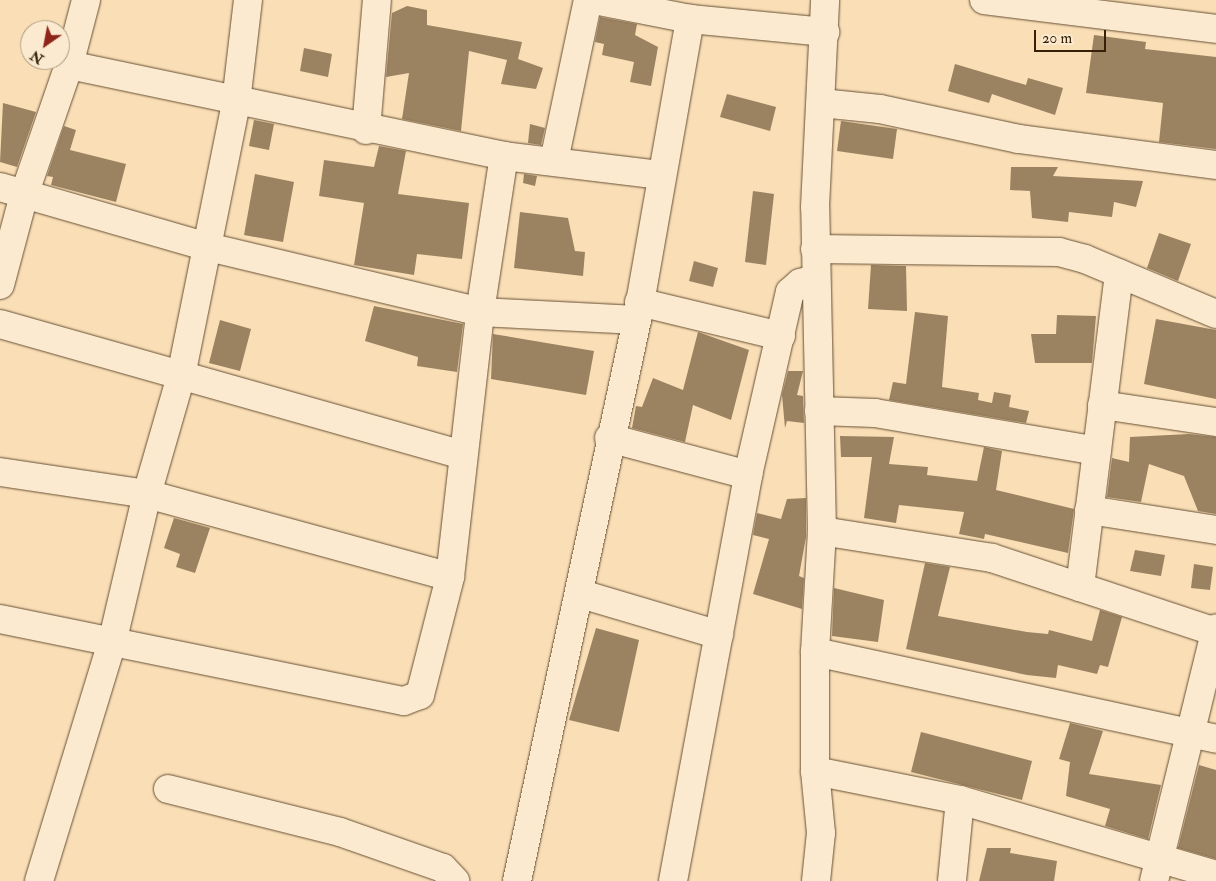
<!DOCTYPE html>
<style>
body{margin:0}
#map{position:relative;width:1216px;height:881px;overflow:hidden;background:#f9deb6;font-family:"IM FELL Double Pica",serif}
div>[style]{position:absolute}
.building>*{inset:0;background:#9b8362}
.roads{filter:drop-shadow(0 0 1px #675034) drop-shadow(0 0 1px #675034)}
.street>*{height:28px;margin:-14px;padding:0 14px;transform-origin:14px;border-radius:14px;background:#fbead0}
span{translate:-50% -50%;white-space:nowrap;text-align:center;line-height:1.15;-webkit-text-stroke:4.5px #fbead0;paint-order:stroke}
.north{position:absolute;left:20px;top:20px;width:50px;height:50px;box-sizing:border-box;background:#fbead0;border:1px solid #ac9980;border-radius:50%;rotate:213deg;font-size:14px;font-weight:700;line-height:20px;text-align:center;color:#362008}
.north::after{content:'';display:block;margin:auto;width:18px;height:22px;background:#8f2418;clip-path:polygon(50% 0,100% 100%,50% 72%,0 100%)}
.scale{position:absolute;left:1034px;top:30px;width:72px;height:22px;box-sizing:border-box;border:2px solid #362008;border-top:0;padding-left:6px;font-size:15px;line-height:18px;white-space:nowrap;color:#362008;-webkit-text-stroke:4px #fbead0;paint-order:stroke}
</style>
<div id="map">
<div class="building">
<div style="clip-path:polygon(407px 6px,427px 10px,427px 25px,522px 42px,518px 59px,543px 68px,536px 89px,501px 84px,507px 60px,469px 51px,461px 131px,402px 119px,409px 73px,386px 77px,392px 13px)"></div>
<div style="clip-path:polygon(600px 17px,637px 24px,635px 35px,658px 47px,651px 86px,630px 82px,634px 62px,602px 55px,604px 44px,595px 42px)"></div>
<div style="clip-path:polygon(1094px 35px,1146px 42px,1145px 49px,1216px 57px,1216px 149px,1159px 142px,1163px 103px,1086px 93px)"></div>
<div style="clip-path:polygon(304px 48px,332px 54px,328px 77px,300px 71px)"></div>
<div style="clip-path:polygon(955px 64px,1026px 85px,1028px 78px,1063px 88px,1055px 115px,992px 94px,989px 103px,948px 91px)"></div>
<div style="clip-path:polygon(727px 94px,776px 107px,770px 131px,720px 117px)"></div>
<div style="clip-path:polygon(3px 103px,36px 112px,17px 167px,0 162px)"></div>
<div style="clip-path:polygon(254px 120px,274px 124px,269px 150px,249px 146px)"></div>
<div style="clip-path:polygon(841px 121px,897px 129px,893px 159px,837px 151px)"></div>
<div style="clip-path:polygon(530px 124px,545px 128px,541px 145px,528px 143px)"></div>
<div style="clip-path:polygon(64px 126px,76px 130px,70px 150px,126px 164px,116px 202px,51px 185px,53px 177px,47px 176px)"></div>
<div style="clip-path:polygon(379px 146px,406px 151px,398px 194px,469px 203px,462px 259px,417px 254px,414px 275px,354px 265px,364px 203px,319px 196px,324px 160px,374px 167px)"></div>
<div style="clip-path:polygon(1011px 167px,1058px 167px,1053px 176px,1143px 181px,1136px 207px,1114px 202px,1112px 217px,1069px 212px,1068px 222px,1032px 218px,1030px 191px,1010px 190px)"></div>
<div style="clip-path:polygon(255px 174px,294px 182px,283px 242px,244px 235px)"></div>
<div style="clip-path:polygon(524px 174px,537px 176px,535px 186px,523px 183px)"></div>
<div style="clip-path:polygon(753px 191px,774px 194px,766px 265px,745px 262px)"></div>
<div style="clip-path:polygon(520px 212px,568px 218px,575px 251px,585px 252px,583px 276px,514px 268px)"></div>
<div style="clip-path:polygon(1159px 233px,1191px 244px,1178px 281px,1147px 268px)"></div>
<div style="clip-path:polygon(694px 261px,718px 268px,713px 287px,689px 281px)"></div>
<div style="clip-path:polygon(871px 265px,906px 266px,907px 311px,868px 309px)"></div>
<div style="clip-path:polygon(374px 306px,463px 324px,457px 372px,417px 366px,418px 357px,365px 341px)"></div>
<div style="clip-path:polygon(915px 312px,948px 316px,942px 387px,979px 393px,978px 400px,992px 403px,994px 392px,1011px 395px,1009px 407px,1029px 411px,1026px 423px,889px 400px,893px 382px,906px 384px)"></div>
<div style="clip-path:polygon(1057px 315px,1096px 316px,1092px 363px,1035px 363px,1031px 334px,1056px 334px)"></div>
<div style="clip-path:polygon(1156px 319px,1216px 330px,1216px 399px,1144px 384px)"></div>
<div style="clip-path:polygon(220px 320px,251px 329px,240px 371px,209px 363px)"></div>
<div style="clip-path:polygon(698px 332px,749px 350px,731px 420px,693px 405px,685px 442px,632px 428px,636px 406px,642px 407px,653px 378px,683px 390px)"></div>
<div style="clip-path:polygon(493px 334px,594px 351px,586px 395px,491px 379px)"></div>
<div style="clip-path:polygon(788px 371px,803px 371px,797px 395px,803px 396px,804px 423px,787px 421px,785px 428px,782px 395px)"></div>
<div style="clip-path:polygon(1189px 434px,1216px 437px,1216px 514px,1198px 511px,1184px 476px,1149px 464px,1141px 502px,1107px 497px,1112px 458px,1129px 462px,1130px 437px)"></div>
<div style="clip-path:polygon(840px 436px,894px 437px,889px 464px,928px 467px,927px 475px,977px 481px,984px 447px,1002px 451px,996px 490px,1074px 509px,1068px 553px,985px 534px,984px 539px,959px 534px,964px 512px,899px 505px,896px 523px,864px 518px,872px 457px,841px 457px)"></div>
<div style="clip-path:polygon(806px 498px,806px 537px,799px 576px,804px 578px,802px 609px,753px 594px,769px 539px,753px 535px,757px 513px,781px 519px,787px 499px)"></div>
<div style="clip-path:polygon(174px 518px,210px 528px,195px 573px,176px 567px,180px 554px,164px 548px)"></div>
<div style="clip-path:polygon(1135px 550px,1165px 555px,1161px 576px,1130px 571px)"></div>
<div style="clip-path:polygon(925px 563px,950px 567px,938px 616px,1027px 632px,1048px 634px,1049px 630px,1092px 641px,1100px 610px,1122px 617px,1108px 667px,1100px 665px,1097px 674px,1058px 665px,1056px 678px,1027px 675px,906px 649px)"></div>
<div style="clip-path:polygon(1194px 564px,1213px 567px,1210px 590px,1191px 588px)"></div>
<div style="clip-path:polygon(834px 588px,884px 600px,878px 642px,832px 636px)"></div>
<div style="clip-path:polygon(596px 628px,639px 640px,619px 732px,569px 720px)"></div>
<div style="clip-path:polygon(1070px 723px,1103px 731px,1089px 774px,1161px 785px,1148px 839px,1105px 826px,1110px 809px,1066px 796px,1070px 762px,1059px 759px)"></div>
<div style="clip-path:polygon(921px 732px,1032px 761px,1022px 800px,911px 772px)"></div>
<div style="clip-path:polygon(1199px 765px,1216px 770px,1216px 859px,1178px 848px)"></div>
<div style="clip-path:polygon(987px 848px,1011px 848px,1010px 853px,1057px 861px,1054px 881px,979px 881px)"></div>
</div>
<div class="roads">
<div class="street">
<div style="left:594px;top:0;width:98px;rotate:11.2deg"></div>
<div style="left:690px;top:19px;width:136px;rotate:5.5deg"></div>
<div style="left:984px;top:0;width:234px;rotate:7.1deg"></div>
<div style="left:69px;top:65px;width:444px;rotate:11.8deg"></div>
<div style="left:504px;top:156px;width:157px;rotate:6.9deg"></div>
<div style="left:821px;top:103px;width:59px;rotate:5.8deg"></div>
<div style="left:880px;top:109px;width:142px;rotate:12.2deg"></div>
<div style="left:1019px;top:139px;width:199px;rotate:7.5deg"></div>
<div style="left:366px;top:130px;width:130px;rotate:-85.2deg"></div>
<div style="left:554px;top:161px;width:165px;rotate:-78.1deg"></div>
<div style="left:0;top:187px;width:216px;rotate:16.1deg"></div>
<div style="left:208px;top:247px;width:280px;rotate:13.4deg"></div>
<div style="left:480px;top:312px;width:157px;rotate:2.9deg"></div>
<div style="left:815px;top:249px;width:244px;rotate:0.7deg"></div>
<div style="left:1059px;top:252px;width:27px;rotate:15deg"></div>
<div style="left:1085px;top:259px;width:142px;rotate:22.8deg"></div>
<div style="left:0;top:285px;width:93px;rotate:-75.1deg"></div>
<div style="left:24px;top:195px;width:138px;rotate:-70.9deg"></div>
<div style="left:69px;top:65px;width:67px;rotate:-75.3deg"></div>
<div style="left:639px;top:302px;width:146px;rotate:13.5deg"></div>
<div style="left:0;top:324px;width:481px;rotate:15.8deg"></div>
<div style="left:1102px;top:405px;width:115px;rotate:8.5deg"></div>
<div style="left:819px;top:411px;width:56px;rotate:2deg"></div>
<div style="left:875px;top:413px;width:225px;rotate:9.7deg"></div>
<div style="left:609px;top:438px;width:144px;rotate:14.9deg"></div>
<div style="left:0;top:472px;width:149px;rotate:8.5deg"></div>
<div style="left:147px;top:494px;width:314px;rotate:15.3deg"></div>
<div style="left:1089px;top:510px;width:129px;rotate:8.9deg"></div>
<div style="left:822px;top:531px;width:172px;rotate:9deg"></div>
<div style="left:992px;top:558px;width:236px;rotate:18.3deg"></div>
<div style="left:1080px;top:587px;width:316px;rotate:-82.9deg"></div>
<div style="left:581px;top:594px;width:144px;rotate:16.5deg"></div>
<div style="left:0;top:619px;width:412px;rotate:11.5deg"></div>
<div style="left:404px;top:701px;width:17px;rotate:-21deg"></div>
<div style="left:420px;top:695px;width:122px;rotate:-75.7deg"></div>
<div style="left:450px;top:577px;width:267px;rotate:-83.5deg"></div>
<div style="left:480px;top:312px;width:158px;rotate:-81.3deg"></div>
<div style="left:815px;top:652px;width:410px;rotate:12.2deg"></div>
<div style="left:815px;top:771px;width:148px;rotate:11.3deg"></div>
<div style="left:960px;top:800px;width:267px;rotate:16.3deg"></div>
<div style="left:168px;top:789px;width:177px;rotate:14deg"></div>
<div style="left:340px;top:832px;width:109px;rotate:19.3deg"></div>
<div style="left:443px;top:868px;width:18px;rotate:47deg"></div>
<div style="left:39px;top:881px;width:253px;rotate:-73deg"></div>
<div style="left:113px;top:639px;width:149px;rotate:-76.8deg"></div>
<div style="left:147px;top:494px;width:123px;rotate:-73.9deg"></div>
<div style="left:181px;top:376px;width:279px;rotate:-78.6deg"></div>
<div style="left:236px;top:102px;width:103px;rotate:-83.3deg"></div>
<div style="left:517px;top:881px;width:574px;rotate:-77.93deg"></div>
<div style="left:637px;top:320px;width:306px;rotate:-80deg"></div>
<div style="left:673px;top:881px;width:413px;rotate:-79.5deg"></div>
<div style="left:748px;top:475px;width:188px;rotate:-77.1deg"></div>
<div style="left:790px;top:292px;width:13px;rotate:-42deg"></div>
<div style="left:800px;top:283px;width:16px;rotate:-15deg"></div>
<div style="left:816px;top:881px;width:48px;rotate:-84.1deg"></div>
<div style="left:821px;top:833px;width:62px;rotate:-95.5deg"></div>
<div style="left:815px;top:771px;width:119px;rotate:-90deg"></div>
<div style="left:815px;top:652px;width:121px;rotate:-86.7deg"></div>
<div style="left:822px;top:531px;width:324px;rotate:-91.2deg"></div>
<div style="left:815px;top:207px;width:207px;rotate:-87.2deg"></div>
<div style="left:952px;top:881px;width:81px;rotate:-84.4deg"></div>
<div style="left:1154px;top:881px;width:260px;rotate:-76.2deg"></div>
</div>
</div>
<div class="north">N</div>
<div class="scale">20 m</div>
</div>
